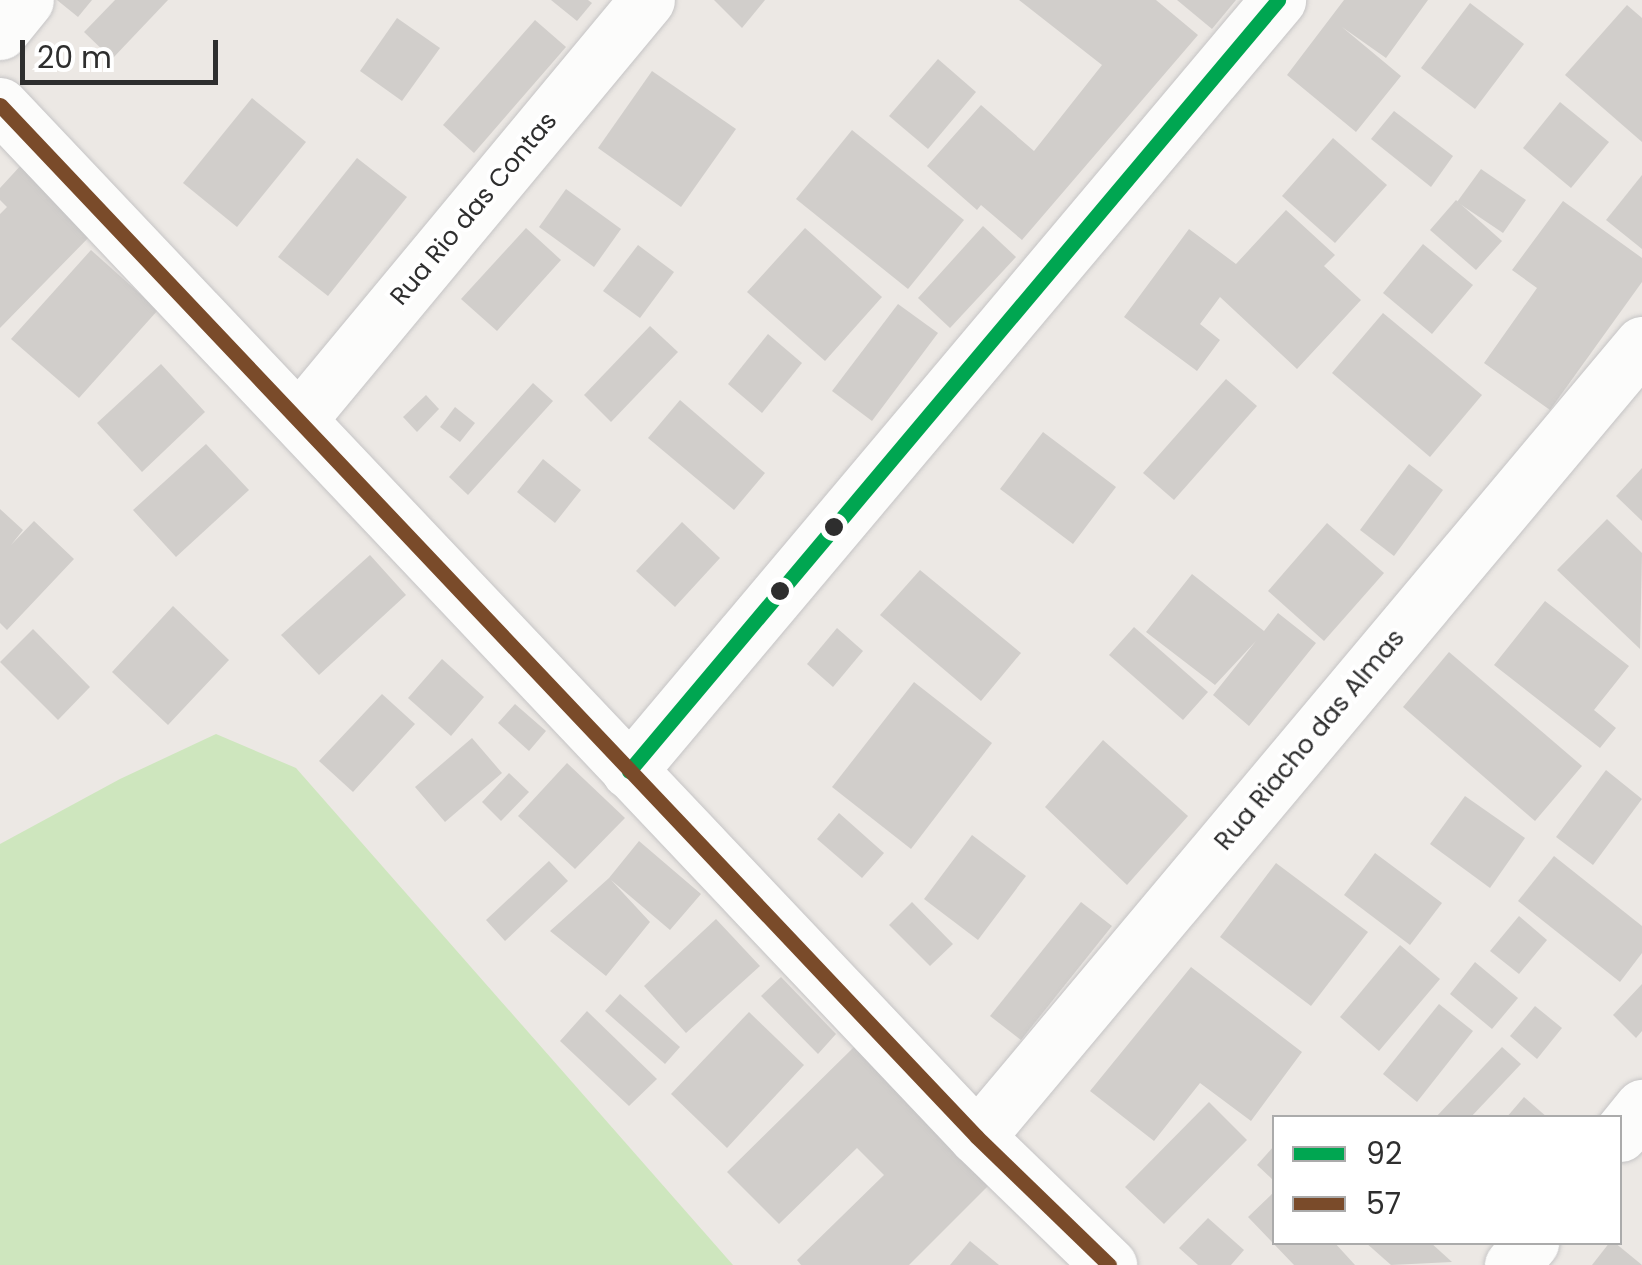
<!DOCTYPE html>
<style>
body{margin:0}
#map{position:relative;width:1642px;height:1265px;overflow:hidden;background:#ece8e4;font-family:Poppins,sans-serif}
div>[style]{position:absolute}
.green>*{inset:0;background:#cee6be}
.building>*{inset:0;background:#d1cecb}
.roads{filter:drop-shadow(0 0 2px #c5c4c5) drop-shadow(0 0 2px #c5c4c5)}
.minor>*{height:55px;margin:-27.5px;padding:0 27.5px;transform-origin:27.5px;border-radius:27.5px;background:#fcfcfb}
.bus-1>*{height:15px;margin:-7.5px;padding:0 7.5px;transform-origin:7.5px;border-radius:7.5px;background:#00a651}
.bus-2>*{height:15px;margin:-7.5px;padding:0 7.5px;transform-origin:7.5px;border-radius:7.5px;background:#7a4b2a}
.dots>*{width:28px;height:28px;translate:-50% -50%;box-sizing:border-box;border:5px solid #fff;border-radius:50%}
span{translate:-50% -50%;white-space:nowrap;text-align:center;line-height:1.15;-webkit-text-stroke:8px #fff;paint-order:stroke}
.street-label{font-size:25px;color:#2e2e2e}
.legend{position:absolute;left:1272px;top:1115px;width:350px;height:130px;box-sizing:border-box;background:#fff;border:2px solid #ababab;margin:0;padding:12px 18px;list-style:none;font-size:30px;color:#2e2e2e}
.legend li{display:flex;align-items:center;gap:20px;height:50px}
.legend b{width:50px;border:2px solid #ababab}
.scale{position:absolute;left:20px;top:40px;width:198px;height:45px;box-sizing:border-box;border:5px solid #2e2e2e;border-top:0;padding-left:12px;font-size:30px;line-height:35px;white-space:nowrap;color:#2e2e2e;-webkit-text-stroke:8px #fff;paint-order:stroke}
</style>
<div id="map">
<div class="green">
<div style="clip-path:polygon(216px 734px,296px 768px,733px 1265px,0 1265px,0 844px,120px 779px)"></div>
</div>
<div class="building">
<div style="clip-path:polygon(57px 0,92px 0,78px 17px)"></div>
<div style="clip-path:polygon(115px 0,168px 0,112px 59px,84px 32px)"></div>
<div style="clip-path:polygon(551px 0,588px 0,592px 3px,577px 21px)"></div>
<div style="clip-path:polygon(714px 0,765px 0,742px 28px)"></div>
<div style="clip-path:polygon(1019px 0,1156px 0,1198px 35px,1022px 240px,981px 205px,977px 210px,927px 166px,981px 105px,1034px 151px,1102px 65px)"></div>
<div style="clip-path:polygon(1177px 0,1236px 0,1212px 29px)"></div>
<div style="clip-path:polygon(1344px 0,1428px 0,1386px 58px,1342px 27px,1401px 76px,1356px 132px,1287px 75px)"></div>
<div style="clip-path:polygon(1470px 3px,1524px 44px,1475px 109px,1421px 68px)"></div>
<div style="clip-path:polygon(1627px 5px,1642px 18px,1642px 142px,1565px 75px)"></div>
<div style="clip-path:polygon(397px 18px,440px 48px,402px 101px,360px 71px)"></div>
<div style="clip-path:polygon(535px 20px,566px 47px,474px 153px,443px 125px)"></div>
<div style="clip-path:polygon(938px 59px,976px 92px,928px 149px,889px 116px)"></div>
<div style="clip-path:polygon(652px 71px,736px 129px,681px 207px,598px 148px)"></div>
<div style="clip-path:polygon(252px 98px,306px 142px,237px 227px,183px 183px)"></div>
<div style="clip-path:polygon(1560px 102px,1609px 142px,1571px 188px,1523px 148px)"></div>
<div style="clip-path:polygon(1394px 111px,1453px 156px,1431px 187px,1371px 139px)"></div>
<div style="clip-path:polygon(852px 130px,964px 220px,908px 289px,796px 199px)"></div>
<div style="clip-path:polygon(1333px 138px,1387px 185px,1335px 243px,1282px 196px)"></div>
<div style="clip-path:polygon(357px 158px,407px 197px,328px 296px,278px 257px)"></div>
<div style="clip-path:polygon(23px 163px,95px 231px,0 328px,0 214px,7px 207px,0 200px,0 188px)"></div>
<div style="clip-path:polygon(1481px 169px,1526px 200px,1503px 233px,1457px 202px)"></div>
<div style="clip-path:polygon(1642px 175px,1642px 249px,1606px 220px)"></div>
<div style="clip-path:polygon(566px 189px,621px 229px,594px 267px,539px 227px)"></div>
<div style="clip-path:polygon(1456px 200px,1502px 241px,1476px 270px,1430px 230px)"></div>
<div style="clip-path:polygon(1563px 201px,1642px 258px,1642px 282px,1550px 410px,1484px 363px,1537px 288px,1512px 270px)"></div>
<div style="clip-path:polygon(1286px 210px,1335px 255px,1324px 266px,1361px 300px,1297px 369px,1220px 297px,1200px 324px,1220px 340px,1197px 371px,1124px 317px,1189px 229px,1236px 264px)"></div>
<div style="clip-path:polygon(983px 226px,1016px 257px,950px 328px,918px 298px)"></div>
<div style="clip-path:polygon(526px 228px,561px 260px,497px 331px,461px 299px)"></div>
<div style="clip-path:polygon(805px 228px,882px 297px,825px 361px,747px 292px)"></div>
<div style="clip-path:polygon(1423px 244px,1473px 285px,1432px 334px,1383px 293px)"></div>
<div style="clip-path:polygon(638px 245px,674px 272px,640px 318px,603px 291px)"></div>
<div style="clip-path:polygon(91px 250px,158px 310px,79px 398px,11px 339px)"></div>
<div style="clip-path:polygon(898px 304px,938px 333px,872px 421px,832px 391px)"></div>
<div style="clip-path:polygon(1383px 313px,1482px 395px,1430px 457px,1332px 373px)"></div>
<div style="clip-path:polygon(650px 326px,678px 352px,611px 422px,584px 395px)"></div>
<div style="clip-path:polygon(768px 334px,802px 363px,762px 413px,728px 384px)"></div>
<div style="clip-path:polygon(161px 364px,205px 412px,142px 472px,97px 423px)"></div>
<div style="clip-path:polygon(1226px 379px,1257px 406px,1174px 500px,1143px 473px)"></div>
<div style="clip-path:polygon(533px 383px,553px 401px,468px 495px,449px 477px)"></div>
<div style="clip-path:polygon(426px 395px,439px 409px,417px 432px,403px 417px)"></div>
<div style="clip-path:polygon(680px 400px,765px 473px,734px 510px,648px 438px)"></div>
<div style="clip-path:polygon(455px 407px,475px 423px,460px 442px,440px 427px)"></div>
<div style="clip-path:polygon(1043px 432px,1116px 487px,1073px 544px,1000px 489px)"></div>
<div style="clip-path:polygon(206px 444px,249px 490px,176px 557px,133px 510px)"></div>
<div style="clip-path:polygon(543px 459px,581px 490px,555px 523px,517px 492px)"></div>
<div style="clip-path:polygon(1409px 464px,1443px 490px,1394px 556px,1360px 530px)"></div>
<div style="clip-path:polygon(1642px 468px,1642px 521px,1616px 496px)"></div>
<div style="clip-path:polygon(0 509px,23px 530px,11px 545px,34px 521px,74px 559px,7px 630px,0 623px)"></div>
<div style="clip-path:polygon(1607px 519px,1642px 553px,1640px 649px,1557px 570px)"></div>
<div style="clip-path:polygon(682px 522px,720px 558px,675px 607px,636px 571px)"></div>
<div style="clip-path:polygon(1327px 523px,1384px 573px,1324px 641px,1268px 591px)"></div>
<div style="clip-path:polygon(370px 555px,406px 595px,319px 675px,281px 635px)"></div>
<div style="clip-path:polygon(920px 570px,1021px 653px,981px 701px,880px 615px)"></div>
<div style="clip-path:polygon(1192px 574px,1264px 631px,1278px 613px,1316px 643px,1249px 726px,1213px 695px,1256px 641px,1215px 685px,1146px 632px)"></div>
<div style="clip-path:polygon(1545px 601px,1629px 666px,1594px 710px,1616px 728px,1600px 748px,1494px 665px)"></div>
<div style="clip-path:polygon(173px 606px,229px 660px,168px 725px,112px 672px)"></div>
<div style="clip-path:polygon(1134px 627px,1208px 692px,1183px 720px,1109px 655px)"></div>
<div style="clip-path:polygon(837px 628px,863px 651px,833px 687px,807px 664px)"></div>
<div style="clip-path:polygon(33px 629px,90px 687px,58px 720px,0 662px)"></div>
<div style="clip-path:polygon(1449px 652px,1582px 766px,1535px 821px,1403px 707px)"></div>
<div style="clip-path:polygon(442px 659px,484px 697px,451px 736px,408px 698px)"></div>
<div style="clip-path:polygon(914px 682px,992px 743px,911px 849px,832px 787px)"></div>
<div style="clip-path:polygon(382px 694px,415px 724px,353px 792px,319px 761px)"></div>
<div style="clip-path:polygon(515px 704px,546px 731px,529px 751px,498px 723px)"></div>
<div style="clip-path:polygon(472px 738px,502px 773px,445px 822px,415px 787px)"></div>
<div style="clip-path:polygon(1103px 740px,1188px 816px,1127px 885px,1045px 807px)"></div>
<div style="clip-path:polygon(567px 763px,625px 818px,575px 869px,518px 816px)"></div>
<div style="clip-path:polygon(1606px 770px,1642px 799px,1593px 865px,1556px 837px)"></div>
<div style="clip-path:polygon(509px 773px,529px 792px,501px 821px,482px 802px)"></div>
<div style="clip-path:polygon(1465px 796px,1525px 838px,1490px 888px,1430px 844px)"></div>
<div style="clip-path:polygon(839px 813px,884px 853px,862px 878px,817px 839px)"></div>
<div style="clip-path:polygon(972px 835px,1026px 876px,978px 940px,924px 899px)"></div>
<div style="clip-path:polygon(639px 841px,701px 894px,670px 930px,611px 880px,650px 922px,606px 976px,550px 931px,609px 878px)"></div>
<div style="clip-path:polygon(1375px 853px,1442px 903px,1410px 945px,1344px 895px)"></div>
<div style="clip-path:polygon(1554px 856px,1642px 926px,1642px 953px,1620px 982px,1518px 901px)"></div>
<div style="clip-path:polygon(549px 861px,568px 881px,505px 941px,486px 920px)"></div>
<div style="clip-path:polygon(1276px 863px,1368px 932px,1311px 1006px,1220px 937px)"></div>
<div style="clip-path:polygon(912px 902px,953px 944px,930px 966px,889px 925px)"></div>
<div style="clip-path:polygon(1081px 902px,1112px 926px,1021px 1040px,990px 1016px)"></div>
<div style="clip-path:polygon(1519px 916px,1547px 940px,1519px 974px,1490px 951px)"></div>
<div style="clip-path:polygon(716px 919px,760px 966px,686px 1033px,644px 986px)"></div>
<div style="clip-path:polygon(1400px 945px,1440px 979px,1379px 1051px,1340px 1017px)"></div>
<div style="clip-path:polygon(1475px 962px,1518px 998px,1492px 1029px,1450px 994px)"></div>
<div style="clip-path:polygon(1191px 967px,1302px 1052px,1251px 1121px,1200px 1083px,1154px 1141px,1090px 1091px)"></div>
<div style="clip-path:polygon(781px 977px,836px 1034px,818px 1054px,761px 996px)"></div>
<div style="clip-path:polygon(1642px 984px,1642px 1031px,1636px 1038px,1613px 1015px)"></div>
<div style="clip-path:polygon(620px 994px,680px 1047px,665px 1064px,605px 1011px)"></div>
<div style="clip-path:polygon(1439px 1004px,1473px 1031px,1417px 1102px,1383px 1074px)"></div>
<div style="clip-path:polygon(1535px 1006px,1562px 1028px,1537px 1059px,1510px 1036px)"></div>
<div style="clip-path:polygon(587px 1011px,657px 1079px,629px 1106px,560px 1041px)"></div>
<div style="clip-path:polygon(749px 1012px,804px 1065px,727px 1148px,671px 1094px)"></div>
<div style="clip-path:polygon(854px 1047px,990px 1184px,909px 1265px,801px 1265px,797px 1260px,884px 1175px,857px 1148px,779px 1224px,727px 1172px)"></div>
<div style="clip-path:polygon(1502px 1047px,1521px 1064px,1470px 1118px,1435px 1118px)"></div>
<div style="clip-path:polygon(1524px 1097px,1548px 1118px,1506px 1118px)"></div>
<div style="clip-path:polygon(1209px 1102px,1247px 1140px,1164px 1224px,1125px 1187px)"></div>
<div style="clip-path:polygon(1274px 1146px,1274px 1181px,1257px 1165px)"></div>
<div style="clip-path:polygon(1274px 1192px,1274px 1242px,1334px 1242px,1355px 1265px,1294px 1265px,1248px 1217px)"></div>
<div style="clip-path:polygon(1208px 1218px,1244px 1250px,1231px 1265px,1198px 1265px,1179px 1248px)"></div>
<div style="clip-path:polygon(970px 1241px,999px 1265px,950px 1265px)"></div>
<div style="clip-path:polygon(1365px 1242px,1430px 1242px,1452px 1262px,1391px 1265px)"></div>
<div style="clip-path:polygon(1610px 1242px,1614px 1242px,1642px 1265px,1592px 1265px)"></div>
</div>
<div class="roads">
<div class="minor">
<div style="left:0;top:32px;width:41px;rotate:-50.9deg"></div>
<div style="left:0;top:105px;width:1421px;rotate:46.57deg"></div>
<div style="left:977px;top:1137px;width:184px;rotate:44.1deg"></div>
<div style="left:300px;top:418px;width:543px;rotate:-50.3deg"></div>
<div style="left:629px;top:771px;width:1008px;rotate:-49.91deg"></div>
<div style="left:1620px;top:1134px;width:35px;rotate:-51deg"></div>
<div style="left:977px;top:1137px;width:1035px;rotate:-50.02deg"></div>
<div style="left:1512px;top:1265px;width:30px;rotate:-50deg"></div>
</div>
</div>
<div class="bus-1">
<div style="left:629px;top:771px;width:1008px;rotate:-49.91deg"></div>
</div>
<div class="bus-2">
<div style="left:0;top:105px;width:1421px;rotate:46.57deg"></div>
<div style="left:977px;top:1137px;width:184px;rotate:44.1deg"></div>
</div>
<div class="dots">
<div style="left:834px;top:527px;background:#2e2e2e"></div>
<div style="left:780px;top:591px;background:#2e2e2e"></div>
</div>
<div class="street-label">
<span style="left:474px;top:209px;rotate:-50deg">Rua Rio das Contas</span>
<span style="left:1310px;top:740px;rotate:-50deg">Rua Riacho das Almas</span>
</div>
<ul class="legend">
<li><b style="height:12px;background:#00a651"></b>92</li>
<li><b style="height:12px;background:#7a4b2a"></b>57</li>
</ul>
<div class="scale">20 m</div>
</div>
